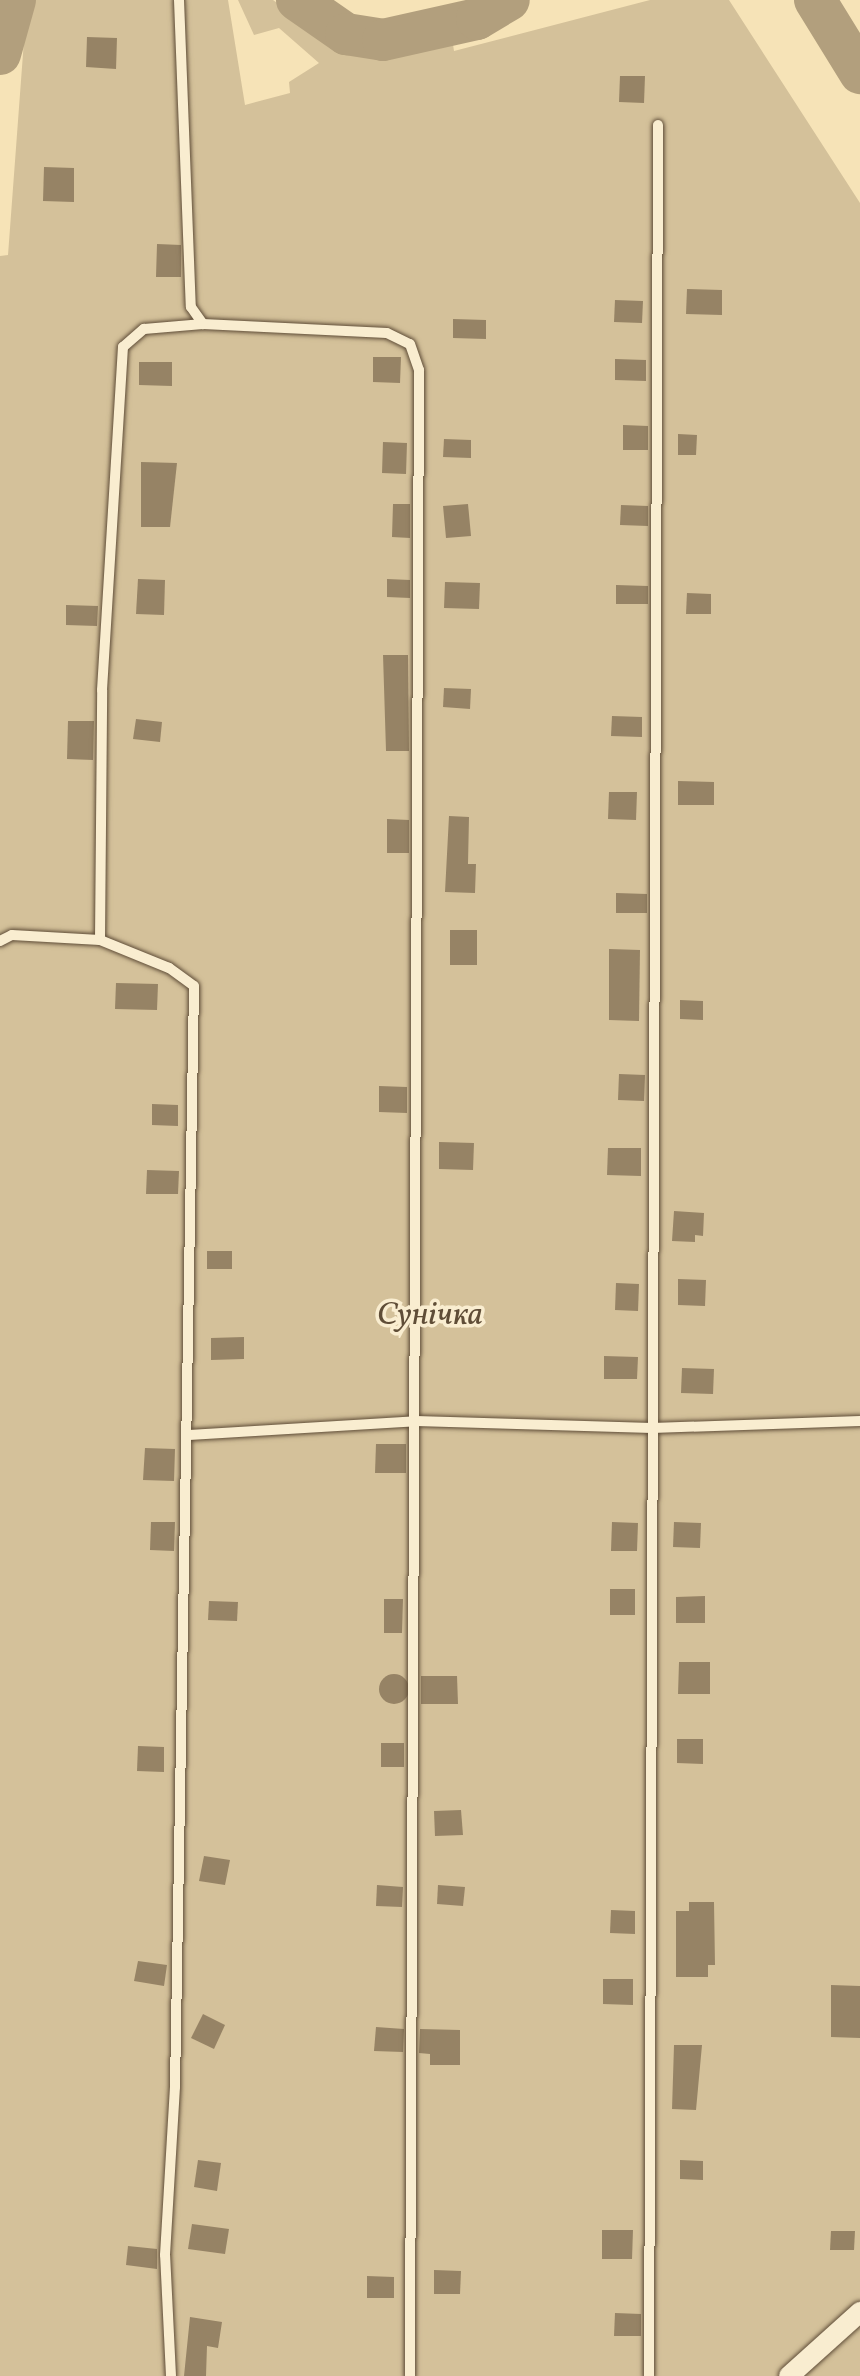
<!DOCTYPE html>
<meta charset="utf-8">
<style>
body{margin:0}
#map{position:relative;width:860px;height:2376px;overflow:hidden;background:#f6e3b7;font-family:Vollkorn,serif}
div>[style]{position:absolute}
.green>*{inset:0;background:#d4c19a}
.river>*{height:42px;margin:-21px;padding:0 21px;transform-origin:21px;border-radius:21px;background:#b29f7d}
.building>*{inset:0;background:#968365}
.round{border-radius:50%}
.roads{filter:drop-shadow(0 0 2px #5f4d38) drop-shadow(0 0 2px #5f4d38)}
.service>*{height:10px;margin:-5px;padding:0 5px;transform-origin:5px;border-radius:5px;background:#f9edd0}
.minor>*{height:20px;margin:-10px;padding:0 10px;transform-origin:10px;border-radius:10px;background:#f9edd0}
span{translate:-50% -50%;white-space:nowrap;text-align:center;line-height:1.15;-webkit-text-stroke:7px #f9edd0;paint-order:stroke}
.park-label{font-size:32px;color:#5f4d37;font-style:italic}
</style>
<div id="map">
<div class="green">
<div style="clip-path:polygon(27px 0,228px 0,245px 105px,290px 93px,289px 82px,319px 63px,279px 28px,254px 35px,238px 0,273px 0,339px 47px,382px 54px,452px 38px,454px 51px,650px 0,729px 0,860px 203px,860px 2376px,0 2376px,0 256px,8px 255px)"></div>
</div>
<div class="river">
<div style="left:297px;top:0;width:60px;rotate:34.8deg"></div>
<div style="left:346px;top:34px;width:37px;rotate:9deg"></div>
<div style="left:383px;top:40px;width:96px;rotate:-12.6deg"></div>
<div style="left:477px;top:19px;width:37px;rotate:-31deg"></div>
<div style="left:815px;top:0;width:86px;rotate:58.3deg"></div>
<div style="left:0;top:54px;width:56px;rotate:-74.5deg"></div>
</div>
<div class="building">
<div style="clip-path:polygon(87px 37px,117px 38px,116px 69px,86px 67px)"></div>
<div style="clip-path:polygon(620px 76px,645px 76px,644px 103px,619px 102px)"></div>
<div style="clip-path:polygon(44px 167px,74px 168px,74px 202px,43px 201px)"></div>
<div style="clip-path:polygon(157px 244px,181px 245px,181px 277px,156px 277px)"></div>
<div style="clip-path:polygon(687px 289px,722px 290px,722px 315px,686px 314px)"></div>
<div style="clip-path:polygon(615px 300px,643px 301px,642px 323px,614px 322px)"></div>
<div style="clip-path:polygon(453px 319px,486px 320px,486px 339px,453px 338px)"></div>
<div style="clip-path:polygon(373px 357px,401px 357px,400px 383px,373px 382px)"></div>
<div style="clip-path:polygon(615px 359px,646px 360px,646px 381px,615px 380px)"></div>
<div style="clip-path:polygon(139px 362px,172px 362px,172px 386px,139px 385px)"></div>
<div style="clip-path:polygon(623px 425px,648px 426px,648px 450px,623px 450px)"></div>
<div style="clip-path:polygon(678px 434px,697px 435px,696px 455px,678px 455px)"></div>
<div style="clip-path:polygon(444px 439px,471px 440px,471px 458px,443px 457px)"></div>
<div style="clip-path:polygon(383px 442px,407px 443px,406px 474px,382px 473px)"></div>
<div style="clip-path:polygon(141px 462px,177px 463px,170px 527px,141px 527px)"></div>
<div style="clip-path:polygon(393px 504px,410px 504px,410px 538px,392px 537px)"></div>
<div style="clip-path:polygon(468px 504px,471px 536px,446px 538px,443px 506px)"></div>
<div style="clip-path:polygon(621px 505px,648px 506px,648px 526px,620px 525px)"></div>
<div style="clip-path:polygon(138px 579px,165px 580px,164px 615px,136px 614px)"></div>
<div style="clip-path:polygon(387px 579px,410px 580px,410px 598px,387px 597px)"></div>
<div style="clip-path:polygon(445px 582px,480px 583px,479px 609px,444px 608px)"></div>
<div style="clip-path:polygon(616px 585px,648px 586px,648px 604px,616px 604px)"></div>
<div style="clip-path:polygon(687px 593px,711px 594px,711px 614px,686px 614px)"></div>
<div style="clip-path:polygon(66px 605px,98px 606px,97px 626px,66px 625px)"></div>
<div style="clip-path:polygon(383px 655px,408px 655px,409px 751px,386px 751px)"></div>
<div style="clip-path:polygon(444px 688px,471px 689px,470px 709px,443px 707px)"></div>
<div style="clip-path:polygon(612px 716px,642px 717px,642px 737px,611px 736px)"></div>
<div style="clip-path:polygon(136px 719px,162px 722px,160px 742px,133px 739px)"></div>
<div style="clip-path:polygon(68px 721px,94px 721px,93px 760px,67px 759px)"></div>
<div style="clip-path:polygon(678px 781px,714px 782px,714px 805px,678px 805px)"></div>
<div style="clip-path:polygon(609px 792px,637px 792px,636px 820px,608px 819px)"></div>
<div style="clip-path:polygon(449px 816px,469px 817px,468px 864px,476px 864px,475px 893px,445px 892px)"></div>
<div style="clip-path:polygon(387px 819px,409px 820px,409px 853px,387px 853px)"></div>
<div style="clip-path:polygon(616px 893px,647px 894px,647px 913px,616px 913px)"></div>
<div style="clip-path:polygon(450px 930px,477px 930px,477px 965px,450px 965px)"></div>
<div style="clip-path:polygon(609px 949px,640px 950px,639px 1021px,609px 1020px)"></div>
<div style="clip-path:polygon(116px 983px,158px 984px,157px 1010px,115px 1009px)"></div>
<div style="clip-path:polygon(680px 1000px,703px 1001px,703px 1020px,680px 1019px)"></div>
<div style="clip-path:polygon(619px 1074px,645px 1075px,644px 1101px,618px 1100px)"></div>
<div style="clip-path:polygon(379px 1086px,407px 1087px,407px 1113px,379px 1112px)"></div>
<div style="clip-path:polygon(152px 1104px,178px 1105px,178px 1126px,152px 1125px)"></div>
<div style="clip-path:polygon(439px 1142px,474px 1143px,473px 1170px,439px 1169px)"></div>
<div style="clip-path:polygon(608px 1148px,641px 1148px,641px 1176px,607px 1175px)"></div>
<div style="clip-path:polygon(147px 1170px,179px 1171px,178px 1194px,146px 1194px)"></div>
<div style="clip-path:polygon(674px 1211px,704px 1213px,703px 1236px,695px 1235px,695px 1242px,672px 1241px)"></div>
<div style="clip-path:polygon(207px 1251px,232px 1251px,232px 1269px,207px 1269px)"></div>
<div style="clip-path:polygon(678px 1279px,706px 1280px,705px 1306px,678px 1305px)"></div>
<div style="clip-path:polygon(616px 1283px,639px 1284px,638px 1311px,615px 1310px)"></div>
<div style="clip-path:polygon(244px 1337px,244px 1359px,211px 1360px,211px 1338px)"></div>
<div style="clip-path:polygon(604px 1356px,638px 1357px,637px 1379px,604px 1379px)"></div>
<div style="clip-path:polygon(682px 1368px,714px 1369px,713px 1394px,681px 1393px)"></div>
<div style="clip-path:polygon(376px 1444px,406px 1444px,406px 1473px,375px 1473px)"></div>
<div style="clip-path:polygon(145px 1448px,175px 1449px,174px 1481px,143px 1480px)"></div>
<div style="clip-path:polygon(151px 1522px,175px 1522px,174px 1551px,150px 1550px)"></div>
<div style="clip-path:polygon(612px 1522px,638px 1523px,637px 1551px,611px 1551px)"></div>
<div style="clip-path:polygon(674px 1522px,701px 1523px,700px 1548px,673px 1547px)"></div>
<div style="clip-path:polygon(610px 1589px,635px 1589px,635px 1615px,610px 1615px)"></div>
<div style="clip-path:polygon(705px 1596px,705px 1623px,676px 1623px,676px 1597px)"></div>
<div style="clip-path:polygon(384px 1599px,403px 1599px,402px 1633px,384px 1633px)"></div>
<div style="clip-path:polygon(209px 1601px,238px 1602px,237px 1621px,208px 1620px)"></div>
<div style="clip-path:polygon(679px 1662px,710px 1662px,710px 1694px,678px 1694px)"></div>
<div class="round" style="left:379px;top:1674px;width:30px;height:30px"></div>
<div style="clip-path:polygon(421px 1676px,457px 1676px,458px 1704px,421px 1704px)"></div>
<div style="clip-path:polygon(677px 1739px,703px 1739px,703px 1764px,677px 1763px)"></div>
<div style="clip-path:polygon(381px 1743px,404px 1743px,404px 1767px,381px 1767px)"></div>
<div style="clip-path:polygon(138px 1746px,164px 1747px,164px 1772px,137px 1771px)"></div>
<div style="clip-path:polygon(461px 1810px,463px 1835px,435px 1836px,434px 1811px)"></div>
<div style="clip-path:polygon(204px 1856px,230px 1860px,225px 1885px,199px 1881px)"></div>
<div style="clip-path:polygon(377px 1885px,403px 1887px,402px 1907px,376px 1906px)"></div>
<div style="clip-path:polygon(438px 1885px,465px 1887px,463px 1906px,437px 1904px)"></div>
<div style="clip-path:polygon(689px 1902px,714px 1902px,715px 1965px,708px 1965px,708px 1977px,676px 1977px,676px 1911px,689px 1911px)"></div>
<div style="clip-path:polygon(611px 1910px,635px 1911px,635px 1934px,610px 1933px)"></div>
<div style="clip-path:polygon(138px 1961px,167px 1965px,164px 1986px,134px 1981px)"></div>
<div style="clip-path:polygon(603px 1979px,633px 1979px,633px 2005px,603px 2004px)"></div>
<div style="clip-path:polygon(831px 1985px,860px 1986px,860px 2038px,831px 2037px)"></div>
<div style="clip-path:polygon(203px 2014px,225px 2025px,214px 2049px,191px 2038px)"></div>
<div style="clip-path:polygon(376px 2027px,404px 2029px,403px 2052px,374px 2051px)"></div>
<div style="clip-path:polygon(420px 2029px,460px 2030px,460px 2065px,430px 2065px,430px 2054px,419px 2053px)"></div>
<div style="clip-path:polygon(674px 2045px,702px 2045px,696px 2110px,672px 2109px)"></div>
<div style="clip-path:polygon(198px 2160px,221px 2163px,217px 2191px,194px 2187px)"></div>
<div style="clip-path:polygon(680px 2160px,703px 2161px,703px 2180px,680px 2179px)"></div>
<div style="clip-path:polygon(192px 2224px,229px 2229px,225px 2254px,188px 2249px)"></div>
<div style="clip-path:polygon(602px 2230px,633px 2230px,632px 2259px,602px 2259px)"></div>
<div style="clip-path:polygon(831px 2231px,855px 2231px,854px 2250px,830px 2250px)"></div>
<div style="clip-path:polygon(128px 2246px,157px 2249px,157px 2269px,126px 2265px)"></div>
<div style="clip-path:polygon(434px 2270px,461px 2271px,460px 2294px,434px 2294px)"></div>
<div style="clip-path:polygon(367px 2276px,394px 2277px,394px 2298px,367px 2298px)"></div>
<div style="clip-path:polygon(615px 2313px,641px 2314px,641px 2336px,614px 2336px)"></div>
<div style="clip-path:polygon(190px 2317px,222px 2322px,218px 2348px,207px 2346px,206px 2376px,184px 2376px)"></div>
</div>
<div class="roads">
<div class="service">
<div style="left:179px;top:0;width:307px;rotate:87.8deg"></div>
<div style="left:191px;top:307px;width:21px;rotate:55deg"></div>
<div style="left:203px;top:324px;width:184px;rotate:2.8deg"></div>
<div style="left:387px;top:333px;width:25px;rotate:26deg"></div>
<div style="left:410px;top:344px;width:28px;rotate:71deg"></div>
<div style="left:419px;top:370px;width:2006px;rotate:90.26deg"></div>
<div style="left:0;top:941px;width:13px;rotate:-27deg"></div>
<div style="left:12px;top:935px;width:88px;rotate:3.3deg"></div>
<div style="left:189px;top:1435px;width:227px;rotate:-3.5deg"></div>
<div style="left:416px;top:1421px;width:236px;rotate:1.7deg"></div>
<div style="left:652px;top:1428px;width:208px;rotate:-1.9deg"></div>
<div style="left:171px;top:2376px;width:121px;rotate:-92.8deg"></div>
<div style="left:165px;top:2255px;width:168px;rotate:-86.6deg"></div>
<div style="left:175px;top:2087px;width:1101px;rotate:-89.01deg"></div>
<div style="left:194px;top:986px;width:31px;rotate:-144deg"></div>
<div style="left:169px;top:968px;width:74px;rotate:-157.9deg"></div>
<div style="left:100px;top:940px;width:250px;rotate:-89.5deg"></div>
<div style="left:102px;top:690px;width:344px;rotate:-86.5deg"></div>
<div style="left:123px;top:347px;width:28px;rotate:-41deg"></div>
<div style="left:144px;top:329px;width:59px;rotate:-4.8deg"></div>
<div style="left:649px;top:2376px;width:2251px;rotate:-89.77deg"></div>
</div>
<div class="minor">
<div style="left:789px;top:2376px;width:96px;rotate:-42deg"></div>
</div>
</div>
<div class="park-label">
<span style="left:430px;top:1316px">Сунічка</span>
</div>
</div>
